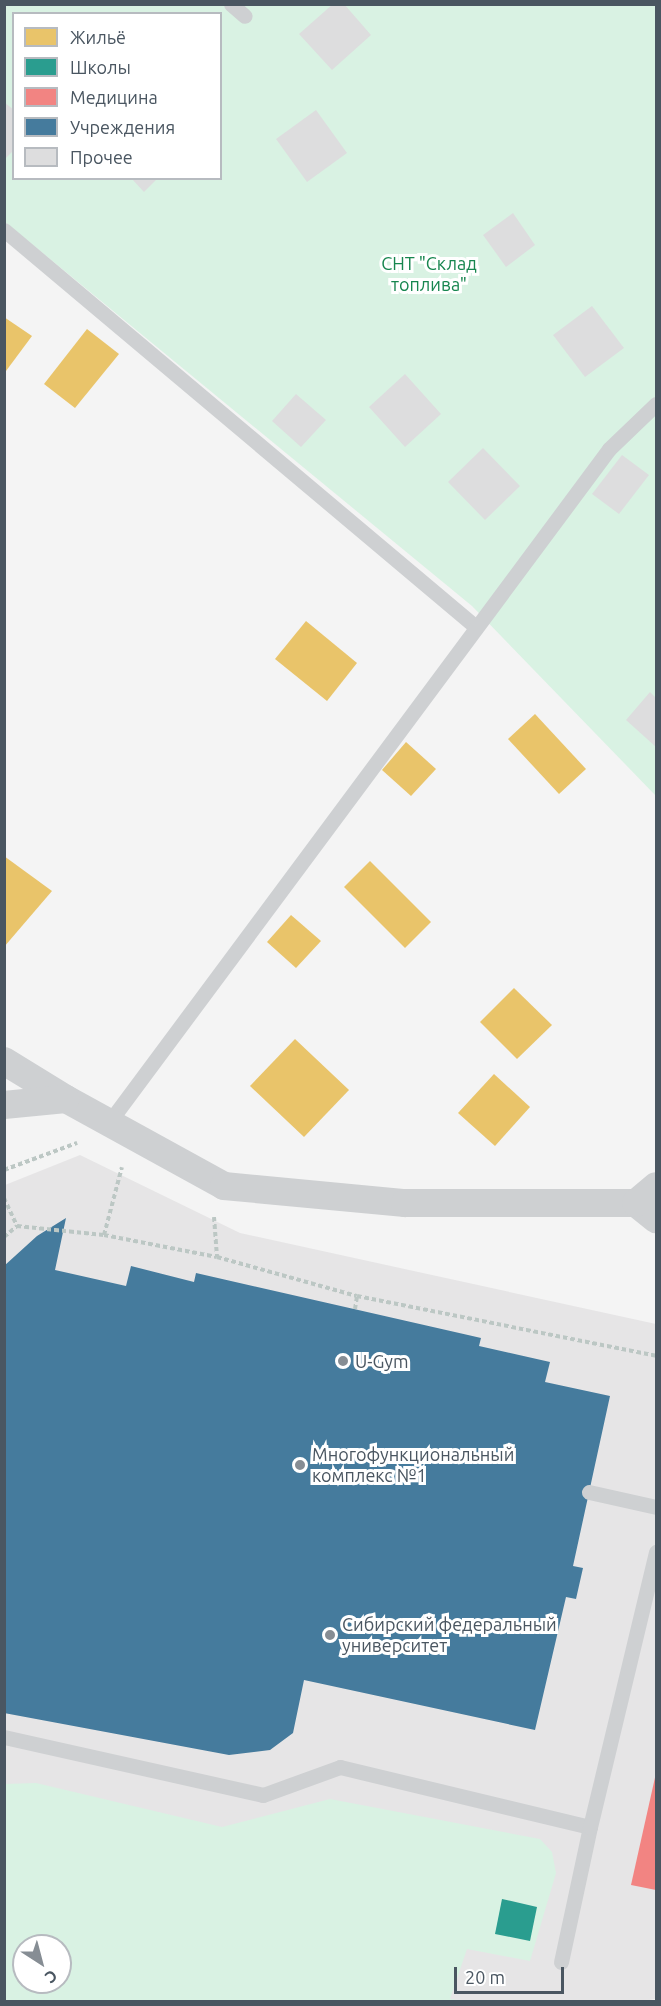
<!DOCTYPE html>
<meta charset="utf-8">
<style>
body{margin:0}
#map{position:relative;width:661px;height:2006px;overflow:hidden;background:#f4f4f4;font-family:Ubuntu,sans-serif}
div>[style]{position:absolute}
.education>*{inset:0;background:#e6e5e6}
.green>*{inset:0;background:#d9f2e3}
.homes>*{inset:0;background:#e9c46a}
.schools>*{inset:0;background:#2a9d8f}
.health>*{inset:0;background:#f28482}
.public>*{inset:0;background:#457b9d}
.building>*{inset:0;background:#ddddde}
.path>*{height:4px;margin-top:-2px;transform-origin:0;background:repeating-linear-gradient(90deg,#bcc7c4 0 4.5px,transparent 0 7.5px)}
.lane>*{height:15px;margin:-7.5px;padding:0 7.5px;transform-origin:7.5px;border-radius:7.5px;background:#ced0d2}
.street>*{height:28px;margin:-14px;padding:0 14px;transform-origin:14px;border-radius:14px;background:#ced0d2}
.dots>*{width:16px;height:16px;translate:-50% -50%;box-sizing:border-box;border:3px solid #fff;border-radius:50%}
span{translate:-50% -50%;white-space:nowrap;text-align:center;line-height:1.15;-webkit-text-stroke:6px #fff;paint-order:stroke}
.park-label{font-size:18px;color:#17864f}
.poi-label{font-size:18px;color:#4a5661}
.left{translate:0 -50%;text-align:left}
.frame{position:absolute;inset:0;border:6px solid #4a5661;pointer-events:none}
.legend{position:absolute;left:12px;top:12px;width:210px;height:168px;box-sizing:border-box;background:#fff;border:2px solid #b7bbc0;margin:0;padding:8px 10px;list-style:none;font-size:18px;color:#4a5661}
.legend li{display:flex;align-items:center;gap:12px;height:30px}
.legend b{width:30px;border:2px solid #b7bbc0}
.north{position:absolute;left:12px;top:1934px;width:60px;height:60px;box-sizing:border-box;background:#fff;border:2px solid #b7bbc0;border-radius:50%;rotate:144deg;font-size:16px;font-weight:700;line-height:24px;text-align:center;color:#4a5661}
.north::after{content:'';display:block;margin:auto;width:21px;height:27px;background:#868d94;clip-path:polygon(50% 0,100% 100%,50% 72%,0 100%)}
.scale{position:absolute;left:454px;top:1967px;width:110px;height:27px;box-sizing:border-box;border:3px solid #4a5661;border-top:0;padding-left:8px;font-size:18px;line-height:21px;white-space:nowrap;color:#4a5661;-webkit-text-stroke:4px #fff;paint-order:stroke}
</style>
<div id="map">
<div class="education">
<div style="clip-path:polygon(evenodd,80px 1155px,240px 1233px,656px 1324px,656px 1999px,637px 2002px,5px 2002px,5px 1185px,80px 1155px,24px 1946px,60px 1946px,60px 1982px,24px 1982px,24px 1946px)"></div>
</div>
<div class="green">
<div style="clip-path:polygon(evenodd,4px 5px,656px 5px,656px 796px,472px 606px,5px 222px,4px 5px,14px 14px,220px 14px,220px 178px,14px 178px,14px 14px)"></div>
<div style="clip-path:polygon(evenodd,36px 1783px,222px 1827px,330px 1799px,540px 1839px,552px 1852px,556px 1873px,530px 1961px,467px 1949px,450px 1999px,465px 2001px,5px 2002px,5px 1784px,36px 1783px,24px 1946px,60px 1946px,60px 1982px,24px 1982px,24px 1946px)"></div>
</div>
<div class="homes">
<div style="clip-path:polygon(4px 317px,32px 336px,6px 371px,4px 370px)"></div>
<div style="clip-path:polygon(87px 329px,119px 354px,75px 408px,44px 384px)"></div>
<div style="clip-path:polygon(306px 621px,357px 663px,327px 701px,275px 659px)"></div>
<div style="clip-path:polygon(535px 714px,586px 769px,559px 794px,508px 739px)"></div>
<div style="clip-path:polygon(406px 742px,436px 769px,411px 796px,382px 770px)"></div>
<div style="clip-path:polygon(4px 856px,52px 891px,4px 947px)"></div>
<div style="clip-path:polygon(370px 861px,431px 922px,405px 948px,344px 887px)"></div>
<div style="clip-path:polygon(291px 915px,321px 941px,296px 968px,267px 942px)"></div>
<div style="clip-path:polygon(514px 988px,552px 1025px,517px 1059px,480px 1022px)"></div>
<div style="clip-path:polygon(295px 1039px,349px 1090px,304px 1137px,250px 1086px)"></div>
<div style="clip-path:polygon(494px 1074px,530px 1107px,495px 1146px,458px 1113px)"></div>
</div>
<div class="schools">
<div style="clip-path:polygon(502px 1899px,537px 1907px,530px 1941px,495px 1934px)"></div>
</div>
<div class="health">
<div style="clip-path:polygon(656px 1773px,656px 1890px,631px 1885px)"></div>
</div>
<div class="public">
<div style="clip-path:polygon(66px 1218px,55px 1270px,126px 1286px,131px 1266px,194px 1282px,196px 1273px,468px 1335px,481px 1338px,479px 1346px,550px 1362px,545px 1382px,610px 1396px,573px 1566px,583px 1568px,576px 1599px,566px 1597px,535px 1730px,304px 1680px,293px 1733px,270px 1750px,229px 1755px,4px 1713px,4px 1266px,37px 1236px)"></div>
</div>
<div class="building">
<div style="clip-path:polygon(333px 4px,344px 4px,371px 35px,332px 70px,299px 34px)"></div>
<div style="clip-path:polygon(4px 102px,14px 110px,14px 150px,4px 160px)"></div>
<div style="clip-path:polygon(316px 110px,347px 153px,307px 182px,276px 139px)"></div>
<div style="clip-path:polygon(131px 178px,158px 178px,144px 192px)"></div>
<div style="clip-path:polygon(513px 213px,535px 245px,506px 267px,483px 235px)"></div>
<div style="clip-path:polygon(592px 306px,624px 348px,585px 377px,553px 335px)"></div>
<div style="clip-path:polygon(405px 374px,441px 414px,405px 447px,369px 407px)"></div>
<div style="clip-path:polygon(296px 394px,326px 420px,301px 447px,272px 421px)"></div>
<div style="clip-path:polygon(483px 448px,520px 486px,485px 520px,448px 482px)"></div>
<div style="clip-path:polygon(622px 455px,649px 475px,619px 514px,592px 494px)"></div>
<div style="clip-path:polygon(650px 692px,656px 698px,656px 747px,626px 720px)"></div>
</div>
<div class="path">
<div style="left:4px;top:1170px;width:78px;rotate:-20.3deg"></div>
<div style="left:4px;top:1198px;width:31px;rotate:65deg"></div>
<div style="left:214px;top:1217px;width:40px;rotate:85.7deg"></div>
<div style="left:104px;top:1235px;width:70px;rotate:-75.2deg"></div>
<div style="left:4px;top:1237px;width:17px;rotate:-40deg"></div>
<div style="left:17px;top:1226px;width:87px;rotate:5.9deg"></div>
<div style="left:104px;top:1235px;width:115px;rotate:11deg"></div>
<div style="left:217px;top:1257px;width:145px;rotate:15.6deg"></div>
<div style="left:357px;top:1296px;width:305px;rotate:11.3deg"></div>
<div style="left:355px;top:1309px;width:13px;rotate:-81deg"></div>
</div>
<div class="lane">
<div style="left:231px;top:4px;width:18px;rotate:41deg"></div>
<div style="left:4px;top:230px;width:617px;rotate:40.07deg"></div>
<div style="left:110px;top:1121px;width:837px;rotate:-53.4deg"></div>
<div style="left:609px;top:449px;width:65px;rotate:-43.8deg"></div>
<div style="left:589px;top:1492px;width:69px;rotate:12.6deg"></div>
<div style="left:4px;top:1737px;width:265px;rotate:12.6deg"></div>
<div style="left:263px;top:1795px;width:82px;rotate:-20deg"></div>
<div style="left:340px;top:1767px;width:257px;rotate:13.5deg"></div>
<div style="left:561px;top:1962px;width:138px;rotate:-77.9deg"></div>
<div style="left:590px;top:1827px;width:283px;rotate:-76.5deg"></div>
</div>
<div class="street">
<div style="left:4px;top:1061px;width:73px;rotate:31.5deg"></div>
<div style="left:66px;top:1099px;width:180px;rotate:28.8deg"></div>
<div style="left:224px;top:1186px;width:182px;rotate:5.4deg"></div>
<div style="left:405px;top:1203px;width:231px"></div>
<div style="left:636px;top:1203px;width:26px;rotate:39deg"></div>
<div style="left:4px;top:1105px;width:62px;rotate:-5.5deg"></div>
<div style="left:636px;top:1203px;width:26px;rotate:-40deg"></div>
</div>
<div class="dots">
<div style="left:343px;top:1361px;background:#868d94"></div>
<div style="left:300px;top:1465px;background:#868d94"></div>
<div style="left:330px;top:1635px;background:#868d94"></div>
</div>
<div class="park-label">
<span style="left:429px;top:274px">СНТ "Склад<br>топлива"</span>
</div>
<div class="poi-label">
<span class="left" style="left:355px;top:1361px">U-Gym</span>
<span class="left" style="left:312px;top:1465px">Многофункциональный<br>комплекс №1</span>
<span class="left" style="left:342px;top:1635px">Сибирский федеральный<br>университет</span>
</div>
<div class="frame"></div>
<ul class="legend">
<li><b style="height:16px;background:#e9c46a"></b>Жильё</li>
<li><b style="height:16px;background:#2a9d8f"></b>Школы</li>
<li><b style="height:16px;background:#f28482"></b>Медицина</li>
<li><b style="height:16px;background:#457b9d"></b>Учреждения</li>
<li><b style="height:16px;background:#ddddde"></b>Прочее</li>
</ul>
<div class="north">С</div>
<div class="scale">20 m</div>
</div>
